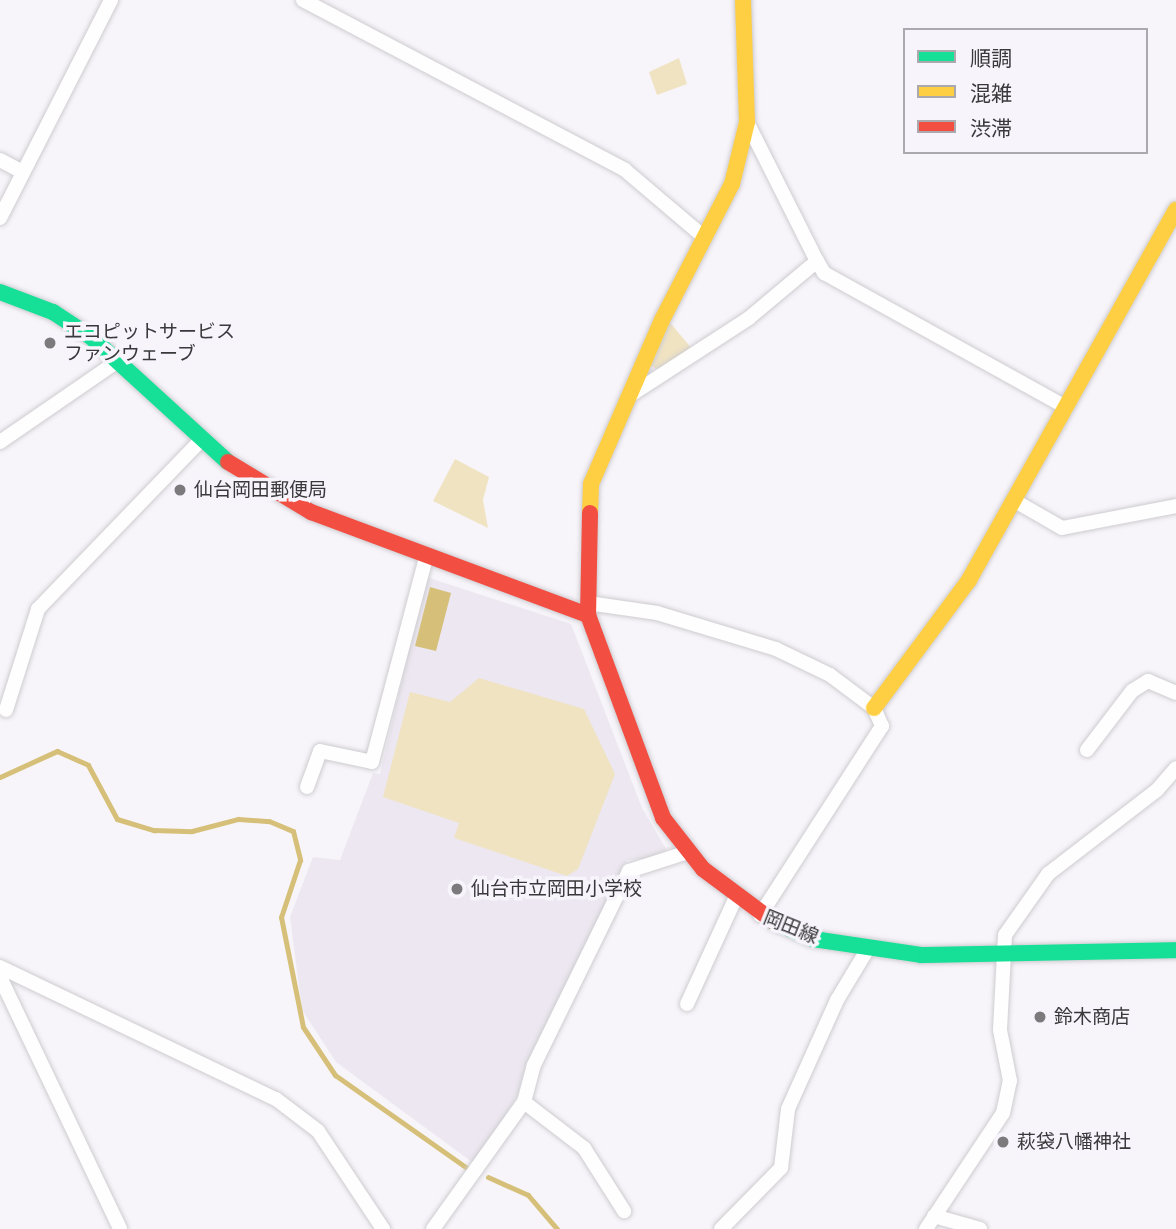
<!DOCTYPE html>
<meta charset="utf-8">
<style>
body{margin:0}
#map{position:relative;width:1176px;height:1229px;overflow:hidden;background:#f7f5fa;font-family:Figtree,"Noto Sans JP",sans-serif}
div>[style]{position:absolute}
.built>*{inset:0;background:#ece7f0}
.green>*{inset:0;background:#f0e3c2}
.water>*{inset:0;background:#d6c079}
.stream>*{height:5px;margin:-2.5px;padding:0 2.5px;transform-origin:2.5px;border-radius:2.5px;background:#d6c079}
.roads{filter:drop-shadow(0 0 2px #ceccd0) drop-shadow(0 0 2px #ceccd0)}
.street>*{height:14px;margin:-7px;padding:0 7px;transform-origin:7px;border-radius:7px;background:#fefefe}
.fast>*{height:16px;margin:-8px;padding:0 8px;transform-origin:8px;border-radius:8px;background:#16e098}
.slow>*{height:16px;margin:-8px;padding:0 8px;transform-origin:8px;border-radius:8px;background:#ffcf43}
.jam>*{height:16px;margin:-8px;padding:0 8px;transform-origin:8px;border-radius:8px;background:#f24e42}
.dots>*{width:19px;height:19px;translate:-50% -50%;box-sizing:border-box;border:4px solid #f7f4fb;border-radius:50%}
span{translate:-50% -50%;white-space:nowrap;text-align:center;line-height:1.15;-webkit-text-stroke:7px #f7f4fb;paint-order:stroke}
.poi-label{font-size:19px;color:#39383a}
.left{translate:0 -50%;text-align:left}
.street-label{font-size:19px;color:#39383a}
.legend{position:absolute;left:903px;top:28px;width:245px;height:126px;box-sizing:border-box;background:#f7f4fb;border:2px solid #aba9ae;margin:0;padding:9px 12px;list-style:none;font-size:21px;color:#39383a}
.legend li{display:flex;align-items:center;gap:14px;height:35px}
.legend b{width:35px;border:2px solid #aba9ae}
</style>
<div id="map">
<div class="built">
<div style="clip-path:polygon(426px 577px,571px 624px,642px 808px,666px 849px,662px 858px,627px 860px,526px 1064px,518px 1094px,476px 1165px,336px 1062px,302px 1010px,290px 917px,313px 857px,340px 860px,373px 773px,380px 774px)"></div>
</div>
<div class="green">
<div style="clip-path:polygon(679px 58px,687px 84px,657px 95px,649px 72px)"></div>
<div style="clip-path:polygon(668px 320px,692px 349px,659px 370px,651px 366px)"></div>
<div style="clip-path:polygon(455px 459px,489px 477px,483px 500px,488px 528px,433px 501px)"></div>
<div style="clip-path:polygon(479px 678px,584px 709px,615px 774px,578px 869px,567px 876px,454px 838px,459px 823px,383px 797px,410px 692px,450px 702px)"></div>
</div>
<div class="water">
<div style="clip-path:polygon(430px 587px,451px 593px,436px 651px,415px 646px)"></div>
</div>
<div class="stream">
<div style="left:0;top:777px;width:63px;rotate:-24.5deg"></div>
<div style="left:57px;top:751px;width:34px;rotate:24deg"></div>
<div style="left:88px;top:765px;width:61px;rotate:61.8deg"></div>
<div style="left:117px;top:819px;width:39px;rotate:17deg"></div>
<div style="left:154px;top:830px;width:38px;rotate:2deg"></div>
<div style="left:192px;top:831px;width:48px;rotate:-14.6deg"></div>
<div style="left:238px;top:819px;width:31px;rotate:4deg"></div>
<div style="left:269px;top:821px;width:26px;rotate:23deg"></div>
<div style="left:293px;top:831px;width:30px;rotate:76deg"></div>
<div style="left:300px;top:860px;width:60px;rotate:108.4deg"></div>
<div style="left:281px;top:917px;width:112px;rotate:78.7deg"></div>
<div style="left:303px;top:1027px;width:58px;rotate:56.3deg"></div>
<div style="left:335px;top:1075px;width:161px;rotate:35.2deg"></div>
<div style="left:488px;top:1177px;width:44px;rotate:24.2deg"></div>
<div style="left:528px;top:1195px;width:45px;rotate:49.5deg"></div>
</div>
<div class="roads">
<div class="street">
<div style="left:303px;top:0;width:364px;rotate:27.8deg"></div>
<div style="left:625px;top:170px;width:104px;rotate:40.3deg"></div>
<div style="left:747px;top:122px;width:156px;rotate:63.3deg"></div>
<div style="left:0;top:160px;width:24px;rotate:28deg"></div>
<div style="left:0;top:218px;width:245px;rotate:-63deg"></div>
<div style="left:629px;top:396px;width:143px;rotate:-33deg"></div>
<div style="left:749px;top:318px;width:89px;rotate:-40deg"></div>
<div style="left:817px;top:261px;width:14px;rotate:60deg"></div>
<div style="left:824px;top:273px;width:274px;rotate:29deg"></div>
<div style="left:0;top:442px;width:143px;rotate:-34.5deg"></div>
<div style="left:1015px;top:501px;width:54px;rotate:29.9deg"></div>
<div style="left:1062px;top:528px;width:116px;rotate:-10.9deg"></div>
<div style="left:588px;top:603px;width:70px;rotate:8.2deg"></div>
<div style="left:657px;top:613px;width:124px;rotate:16.8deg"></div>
<div style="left:776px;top:649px;width:60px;rotate:25.7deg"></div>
<div style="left:830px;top:675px;width:55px;rotate:36.9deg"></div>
<div style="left:874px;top:708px;width:20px;rotate:66deg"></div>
<div style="left:882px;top:726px;width:225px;rotate:122.8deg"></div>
<div style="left:6px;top:710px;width:106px;rotate:-72.4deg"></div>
<div style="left:38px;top:609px;width:236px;rotate:-46deg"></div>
<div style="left:1087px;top:750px;width:74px;rotate:-52.7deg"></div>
<div style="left:1132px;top:691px;width:19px;rotate:-32deg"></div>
<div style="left:1148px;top:681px;width:30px;rotate:23deg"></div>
<div style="left:307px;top:787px;width:38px;rotate:-70deg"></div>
<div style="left:320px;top:751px;width:53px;rotate:11.9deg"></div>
<div style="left:372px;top:762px;width:212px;rotate:-75.2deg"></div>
<div style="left:0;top:967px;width:306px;rotate:25.6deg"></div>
<div style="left:276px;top:1099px;width:53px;rotate:37.3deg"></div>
<div style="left:318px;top:1131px;width:118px;rotate:56.4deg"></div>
<div style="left:0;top:977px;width:279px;rotate:64.5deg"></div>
<div style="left:687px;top:1004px;width:115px;rotate:-65.4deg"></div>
<div style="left:524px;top:1102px;width:76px;rotate:37.5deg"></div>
<div style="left:584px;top:1148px;width:75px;rotate:57.6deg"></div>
<div style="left:934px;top:1216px;width:48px;rotate:15.8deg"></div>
<div style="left:433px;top:1229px;width:156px;rotate:-54.4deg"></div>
<div style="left:524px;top:1102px;width:38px;rotate:-75deg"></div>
<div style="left:534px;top:1065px;width:216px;rotate:-63.9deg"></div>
<div style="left:629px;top:871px;width:62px;rotate:-17.9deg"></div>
<div style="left:721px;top:1229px;width:86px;rotate:-45.5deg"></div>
<div style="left:781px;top:1168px;width:59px;rotate:-83.2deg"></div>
<div style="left:788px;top:1109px;width:120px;rotate:-65.8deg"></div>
<div style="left:837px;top:1000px;width:58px;rotate:-59deg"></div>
<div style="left:926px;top:1229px;width:139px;rotate:-56.4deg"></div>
<div style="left:1003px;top:1113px;width:33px;rotate:-78deg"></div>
<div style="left:1010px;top:1081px;width:52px;rotate:-101.1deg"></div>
<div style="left:1000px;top:1030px;width:95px;rotate:-87deg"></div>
<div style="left:1005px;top:935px;width:75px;rotate:-54.8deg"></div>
<div style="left:1048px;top:874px;width:138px;rotate:-37.6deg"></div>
<div style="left:1157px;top:790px;width:29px;rotate:-49deg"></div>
</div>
<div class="fast">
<div style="left:0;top:292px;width:57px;rotate:20.7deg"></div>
<div style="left:53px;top:312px;width:45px;rotate:33.3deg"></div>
<div style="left:91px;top:337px;width:185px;rotate:42.4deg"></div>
<div style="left:774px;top:922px;width:43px;rotate:23.6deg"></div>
<div style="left:813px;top:939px;width:109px;rotate:8.4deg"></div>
<div style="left:921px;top:955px;width:255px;rotate:-1.1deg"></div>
</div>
<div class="slow">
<div style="left:590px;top:513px;width:29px;rotate:-88deg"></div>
<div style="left:591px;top:484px;width:179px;rotate:-66.6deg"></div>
<div style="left:662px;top:320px;width:153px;rotate:-62.8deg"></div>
<div style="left:732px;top:184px;width:64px;rotate:-76.4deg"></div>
<div style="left:747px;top:122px;width:122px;rotate:-91.9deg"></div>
<div style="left:874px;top:708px;width:159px;rotate:-53.4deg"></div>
<div style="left:969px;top:580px;width:424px;rotate:-60.8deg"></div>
</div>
<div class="jam">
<div style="left:228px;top:462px;width:97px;rotate:31.1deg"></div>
<div style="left:311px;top:512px;width:296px;rotate:20.4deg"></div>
<div style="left:590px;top:513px;width:102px;rotate:91.1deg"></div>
<div style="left:588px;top:615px;width:216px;rotate:69.7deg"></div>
<div style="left:663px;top:818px;width:65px;rotate:51.9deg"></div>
<div style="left:703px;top:869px;width:89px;rotate:36.7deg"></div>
</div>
</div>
<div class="dots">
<div style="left:50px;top:343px;background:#7c7a7d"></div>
<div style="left:180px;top:490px;background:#7c7a7d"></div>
<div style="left:457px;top:889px;background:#7c7a7d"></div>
<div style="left:1040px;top:1017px;background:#7c7a7d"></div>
<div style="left:1003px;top:1142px;background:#7c7a7d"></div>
</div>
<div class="poi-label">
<span class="left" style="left:64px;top:343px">エコピットサービス<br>ファンウェーブ</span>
<span class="left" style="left:194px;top:490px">仙台岡田郵便局</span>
<span class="left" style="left:471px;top:889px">仙台市立岡田小学校</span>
<span class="left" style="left:1054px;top:1017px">鈴木商店</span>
<span class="left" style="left:1017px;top:1142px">萩袋八幡神社</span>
</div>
<div class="street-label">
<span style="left:791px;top:927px;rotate:22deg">岡田線</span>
</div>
<ul class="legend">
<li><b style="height:9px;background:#16e098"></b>順調</li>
<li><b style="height:9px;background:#ffcf43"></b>混雑</li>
<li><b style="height:9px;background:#f24e42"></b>渋滞</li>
</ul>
</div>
